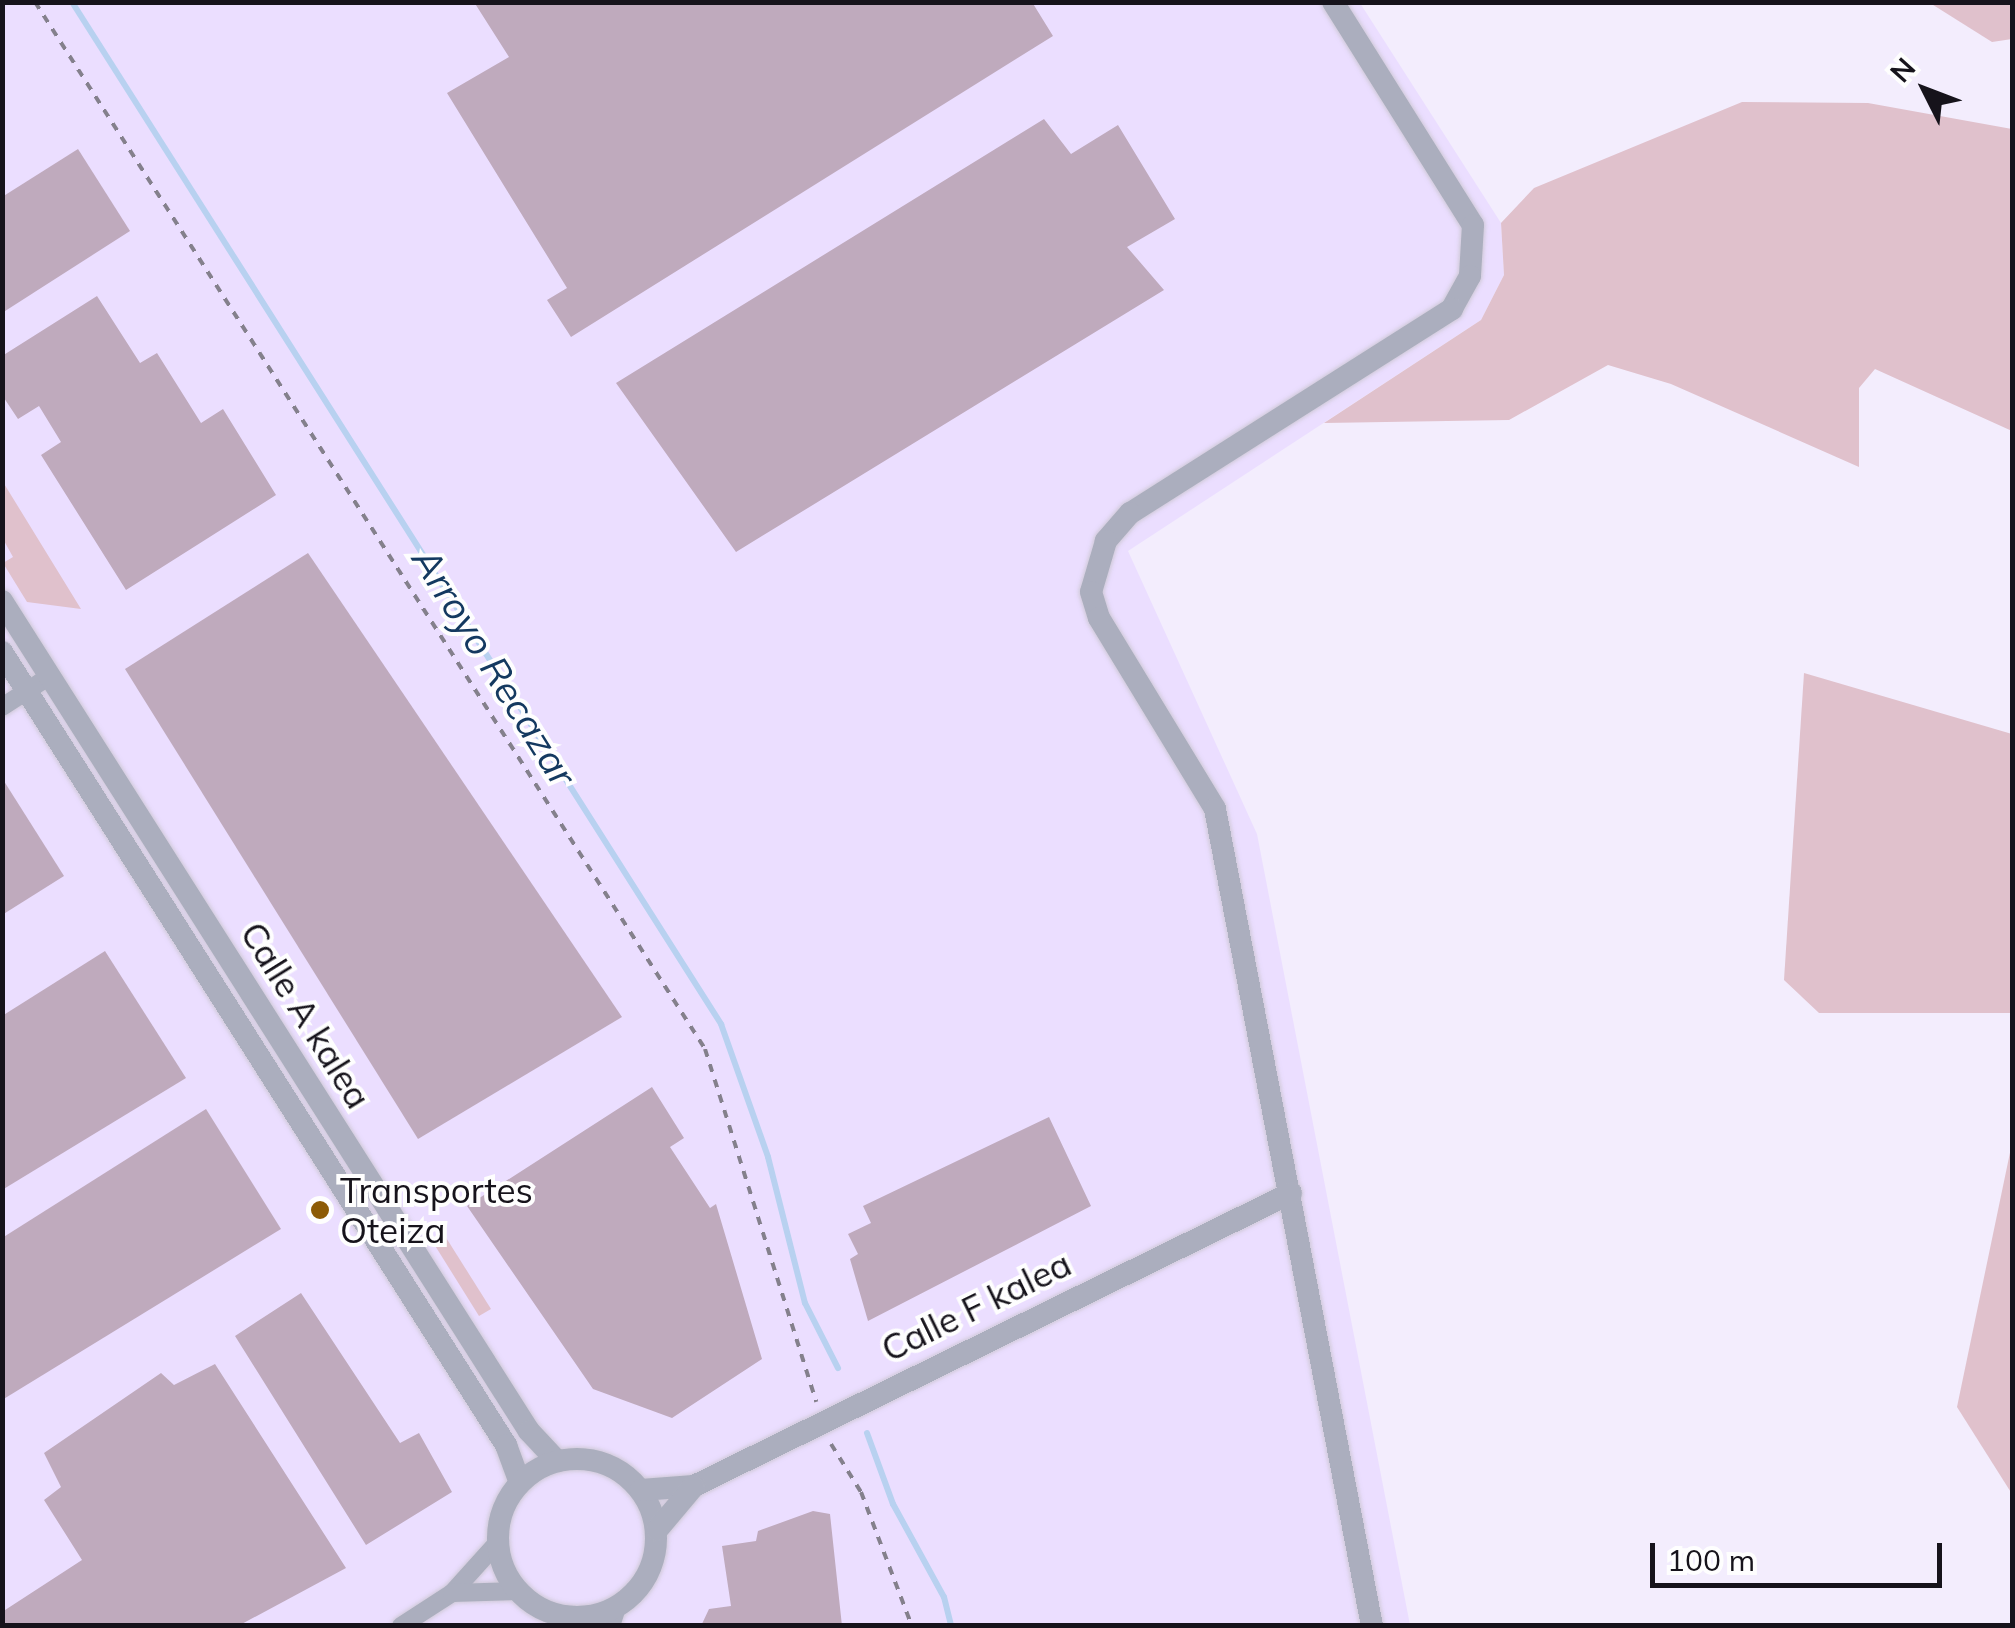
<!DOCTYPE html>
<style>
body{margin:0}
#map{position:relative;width:2015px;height:1628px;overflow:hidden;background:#f3edfd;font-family:Mulish,sans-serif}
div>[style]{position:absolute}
.built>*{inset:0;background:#ebdeff}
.green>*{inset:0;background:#e0c1cc}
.stream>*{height:6px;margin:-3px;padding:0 3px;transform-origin:3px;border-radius:3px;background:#b8d1f0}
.building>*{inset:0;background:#bfaabd}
.path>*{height:4px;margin-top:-2px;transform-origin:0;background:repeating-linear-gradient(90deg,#84808c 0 8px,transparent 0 16px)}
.roads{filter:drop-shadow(0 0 2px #d0cad9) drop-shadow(0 0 2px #d0cad9)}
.minor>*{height:18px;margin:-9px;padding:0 9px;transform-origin:9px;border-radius:9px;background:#abaebe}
.tertiary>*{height:22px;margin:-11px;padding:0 11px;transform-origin:11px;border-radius:11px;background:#abaebe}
.tertiary>.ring{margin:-11px;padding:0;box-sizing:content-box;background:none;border:22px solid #abaebe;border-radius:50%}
.dots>*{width:28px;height:28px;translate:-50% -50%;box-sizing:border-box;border:5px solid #fefefe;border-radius:50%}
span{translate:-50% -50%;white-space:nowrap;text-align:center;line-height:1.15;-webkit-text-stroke:8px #fefefe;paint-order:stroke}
.street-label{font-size:35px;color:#16131b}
.poi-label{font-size:35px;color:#16131b}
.left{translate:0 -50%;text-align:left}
.water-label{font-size:38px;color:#143960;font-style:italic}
.frame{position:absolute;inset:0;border:5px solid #16131b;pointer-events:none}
.north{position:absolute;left:1875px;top:40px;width:100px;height:100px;-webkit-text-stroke:8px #fefefe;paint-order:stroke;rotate:312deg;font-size:28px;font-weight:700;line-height:40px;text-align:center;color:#16131b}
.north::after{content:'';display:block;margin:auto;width:35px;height:45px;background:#16131b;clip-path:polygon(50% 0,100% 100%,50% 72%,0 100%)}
.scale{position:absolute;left:1650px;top:1543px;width:292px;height:45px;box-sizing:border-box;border:5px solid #16131b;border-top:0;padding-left:12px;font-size:30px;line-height:35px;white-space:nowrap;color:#16131b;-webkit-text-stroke:8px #fefefe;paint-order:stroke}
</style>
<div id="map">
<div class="built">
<div style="clip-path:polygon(3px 3px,1360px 3px,1501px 223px,1504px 275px,1481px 320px,1128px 551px,1257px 834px,1410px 1625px,3px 1626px)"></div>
</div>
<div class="green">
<div style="clip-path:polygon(1930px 3px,2012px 3px,2012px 39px,1992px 42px)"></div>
<div style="clip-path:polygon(1742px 102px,1868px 103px,2012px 129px,2012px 431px,1875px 369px,1859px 388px,1859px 467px,1671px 384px,1608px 365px,1509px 420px,1324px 423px,1481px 320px,1504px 275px,1501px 223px,1534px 188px)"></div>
<div style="clip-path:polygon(3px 482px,81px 609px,27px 602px,3px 563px,13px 557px,3px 539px)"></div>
<div style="clip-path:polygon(1804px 673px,2012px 734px,2012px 1013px,1819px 1013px,1784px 980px)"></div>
<div style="clip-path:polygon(2012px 1143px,2012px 1494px,1957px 1407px)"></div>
<div style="clip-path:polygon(445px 1236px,491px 1309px,479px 1316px,434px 1244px)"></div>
</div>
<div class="stream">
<div style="left:72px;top:2px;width:1211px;rotate:57.58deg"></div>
<div style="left:721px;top:1024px;width:141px;rotate:70.5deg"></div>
<div style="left:768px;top:1157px;width:151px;rotate:75.8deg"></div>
<div style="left:805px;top:1303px;width:73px;rotate:63.1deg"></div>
<div style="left:867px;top:1433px;width:76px;rotate:69.9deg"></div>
<div style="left:893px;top:1504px;width:106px;rotate:61.3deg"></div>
<div style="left:944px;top:1597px;width:30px;rotate:76deg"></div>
</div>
<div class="building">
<div style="clip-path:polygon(474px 2px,1032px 2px,1053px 36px,571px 337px,547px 300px,567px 288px,447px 93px,509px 57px)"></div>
<div style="clip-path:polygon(1044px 119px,1071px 154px,1118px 125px,1175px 219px,1127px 247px,1164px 290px,736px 552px,616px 383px)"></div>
<div style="clip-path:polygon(78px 149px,130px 231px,2px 313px,2px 197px)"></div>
<div style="clip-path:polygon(97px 296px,140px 363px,157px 353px,201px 423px,223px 409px,276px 495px,126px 590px,41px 455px,61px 442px,39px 406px,18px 419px,2px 395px,2px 356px)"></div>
<div style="clip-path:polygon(308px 553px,622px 1017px,418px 1139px,125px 669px)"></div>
<div style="clip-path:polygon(2px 778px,64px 876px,2px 915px)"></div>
<div style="clip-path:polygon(105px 951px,186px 1078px,2px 1190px,2px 1016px)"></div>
<div style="clip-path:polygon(652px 1087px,684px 1138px,670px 1147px,710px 1208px,716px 1204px,762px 1359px,672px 1418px,593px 1389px,467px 1206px)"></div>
<div style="clip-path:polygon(206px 1109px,281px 1229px,2px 1400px,2px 1238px)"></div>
<div style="clip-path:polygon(1049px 1117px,1091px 1206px,868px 1321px,850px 1259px,858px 1254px,848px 1234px,871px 1223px,863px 1206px)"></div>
<div style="clip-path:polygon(301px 1293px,400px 1443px,419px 1433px,452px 1492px,366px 1545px,235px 1336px)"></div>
<div style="clip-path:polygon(215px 1364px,346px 1568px,238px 1626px,2px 1626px,2px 1612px,82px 1560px,44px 1500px,61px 1487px,44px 1453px,161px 1373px,174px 1385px)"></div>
<div style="clip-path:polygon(813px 1511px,830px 1514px,842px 1626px,701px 1626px,709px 1609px,731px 1606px,722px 1546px,756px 1541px,758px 1531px)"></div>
</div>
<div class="path">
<div style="left:35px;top:2px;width:1243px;rotate:57.38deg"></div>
<div style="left:705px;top:1049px;width:370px;rotate:72.5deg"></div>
<div style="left:831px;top:1444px;width:57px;rotate:58deg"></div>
<div style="left:861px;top:1492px;width:143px;rotate:69.2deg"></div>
</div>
<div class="roads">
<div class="minor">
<div style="left:2px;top:707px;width:57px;rotate:-32.9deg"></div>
<div style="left:452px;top:1593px;width:69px;rotate:-48deg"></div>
<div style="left:556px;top:1615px;width:15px;rotate:48deg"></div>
<div style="left:401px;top:1626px;width:61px;rotate:-32.9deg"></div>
<div style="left:452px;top:1593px;width:66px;rotate:-1.7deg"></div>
<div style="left:611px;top:1626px;width:20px;rotate:-72deg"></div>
</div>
<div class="tertiary">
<div style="left:1333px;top:2px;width:263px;rotate:57.9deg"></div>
<div style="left:1473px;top:225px;width:51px;rotate:93.4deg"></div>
<div style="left:1470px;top:276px;width:38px;rotate:119deg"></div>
<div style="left:1452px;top:309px;width:381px;rotate:147.6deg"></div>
<div style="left:1130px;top:513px;width:37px;rotate:131deg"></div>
<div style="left:1106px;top:541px;width:53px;rotate:106.4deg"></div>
<div style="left:1091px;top:592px;width:27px;rotate:73deg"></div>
<div style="left:1099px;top:618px;width:223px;rotate:58.7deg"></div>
<div style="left:1215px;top:809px;width:832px;rotate:79.12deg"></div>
<div style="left:2px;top:601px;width:983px;rotate:57.59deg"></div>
<div style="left:529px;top:1431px;width:41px;rotate:47deg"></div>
<div style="left:2px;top:652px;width:940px;rotate:57.56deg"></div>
<div style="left:506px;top:1445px;width:40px;rotate:69.8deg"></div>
<div class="ring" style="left:498px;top:1459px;width:136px;height:136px"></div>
<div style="left:641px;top:1490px;width:53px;rotate:-4.3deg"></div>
<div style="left:694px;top:1486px;width:665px;rotate:-26.14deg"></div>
<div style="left:657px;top:1530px;width:57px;rotate:-49.9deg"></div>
</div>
</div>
<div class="dots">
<div style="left:320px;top:1210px;background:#8d5b06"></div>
</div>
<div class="street-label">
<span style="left:306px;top:1015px;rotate:58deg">Calle A kalea</span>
<span style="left:976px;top:1306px;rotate:-26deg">Calle F kalea</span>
</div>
<div class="poi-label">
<span class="left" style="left:340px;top:1210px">Transportes<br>Oteiza</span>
</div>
<div class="water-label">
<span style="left:494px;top:667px;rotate:58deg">Arroyo Recazar</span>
</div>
<div class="frame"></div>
<div class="north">N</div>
<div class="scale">100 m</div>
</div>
